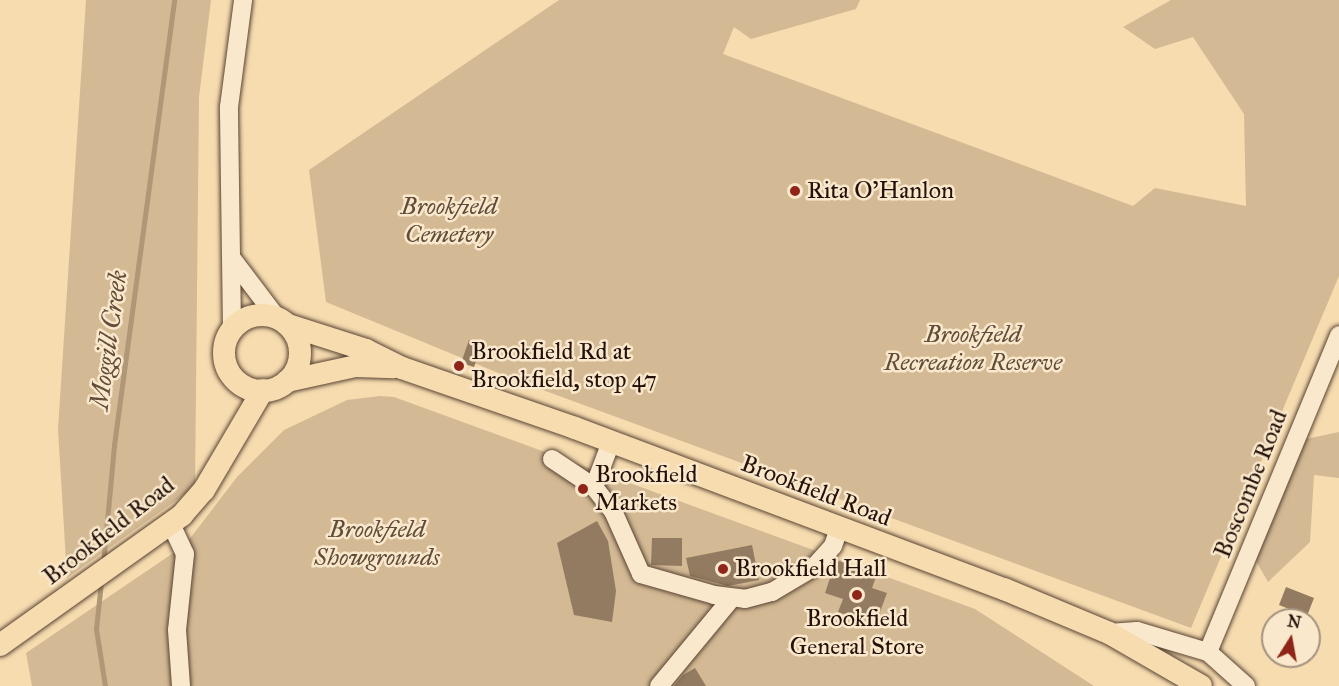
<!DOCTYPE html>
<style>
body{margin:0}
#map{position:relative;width:1339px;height:686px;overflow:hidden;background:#f7dcb0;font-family:"IM FELL Great Primer",serif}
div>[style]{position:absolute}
.green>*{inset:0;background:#d3b994}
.stream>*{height:5px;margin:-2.5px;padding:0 2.5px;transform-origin:2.5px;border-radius:2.5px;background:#af9777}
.building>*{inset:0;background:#927b60}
.roads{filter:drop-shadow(0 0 2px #594433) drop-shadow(0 0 2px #594433)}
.minor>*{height:18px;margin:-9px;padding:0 9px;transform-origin:9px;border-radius:9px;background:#fae8cc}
.major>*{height:22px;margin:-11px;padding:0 11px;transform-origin:11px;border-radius:11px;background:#f7dcb0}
.major>.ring{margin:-11px;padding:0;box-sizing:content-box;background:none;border:22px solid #f7dcb0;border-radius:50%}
.dots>*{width:16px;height:16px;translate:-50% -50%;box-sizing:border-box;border:3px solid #fae8cc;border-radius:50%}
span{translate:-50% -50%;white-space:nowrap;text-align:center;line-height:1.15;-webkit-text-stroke:5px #fae8cc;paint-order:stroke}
.poi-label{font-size:24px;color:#241109}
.left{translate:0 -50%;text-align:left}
.park-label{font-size:24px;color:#614c3a;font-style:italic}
.street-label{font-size:24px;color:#241109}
.water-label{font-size:26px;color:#634d3a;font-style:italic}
.north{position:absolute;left:1261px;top:608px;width:60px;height:60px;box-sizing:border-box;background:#fae8cc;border:2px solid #a4927e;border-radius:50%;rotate:11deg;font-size:16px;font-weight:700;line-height:24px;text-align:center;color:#241109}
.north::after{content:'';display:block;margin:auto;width:21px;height:27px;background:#8f2418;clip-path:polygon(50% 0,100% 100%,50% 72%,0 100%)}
</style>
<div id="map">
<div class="green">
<div style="clip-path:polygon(86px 0,211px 0,199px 97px,195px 487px,67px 578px,58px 429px)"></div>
<div style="clip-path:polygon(559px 0,860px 0,856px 9px,751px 39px,734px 27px,723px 54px,1133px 206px,1155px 188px,1246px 206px,1244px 114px,1193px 37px,1155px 49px,1123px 27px,1171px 0,1339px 0,1339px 276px,1191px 628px,513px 379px,326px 302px,309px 170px)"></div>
<div style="clip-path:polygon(380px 396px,394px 397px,975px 609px,1094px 686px,32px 686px,26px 653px,185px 545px,237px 477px,284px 430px,347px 400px)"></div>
<div style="clip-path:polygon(1339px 432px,1339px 478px,1314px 475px,1310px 542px,1268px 582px,1256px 561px,1285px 459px,1306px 439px)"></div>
</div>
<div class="stream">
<div style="left:103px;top:564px;width:120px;rotate:-84.7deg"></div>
<div style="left:114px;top:445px;width:449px;rotate:-82.3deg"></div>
<div style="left:101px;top:582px;width:47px;rotate:96.1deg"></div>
<div style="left:96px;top:629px;width:58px;rotate:81deg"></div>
</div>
<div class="building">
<div style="clip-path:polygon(469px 340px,482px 345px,474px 367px,461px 363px)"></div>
<div style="clip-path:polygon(597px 521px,608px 541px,616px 591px,612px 622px,574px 615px,557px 543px)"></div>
<div style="clip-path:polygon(652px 538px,682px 538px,682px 566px,651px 565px)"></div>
<div style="clip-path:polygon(752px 545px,759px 580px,728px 586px,690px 576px,686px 558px)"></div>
<div style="clip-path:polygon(836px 560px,877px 574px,872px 588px,887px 593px,877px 620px,863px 615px,861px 620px,838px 612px,843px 599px,825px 593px)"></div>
<div style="clip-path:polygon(1286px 587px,1314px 598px,1307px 616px,1279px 605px)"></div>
<div style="clip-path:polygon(695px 668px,706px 686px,674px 686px,683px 675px)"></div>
</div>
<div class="roads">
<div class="minor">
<div style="left:233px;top:260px;width:73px;rotate:52.8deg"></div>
<div style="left:232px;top:328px;width:221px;rotate:-90.8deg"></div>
<div style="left:229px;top:107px;width:108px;rotate:-82.5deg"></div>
<div style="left:611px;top:442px;width:48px;rotate:110.7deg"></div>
<div style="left:594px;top:487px;width:31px;rotate:52deg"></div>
<div style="left:613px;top:511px;width:69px;rotate:66deg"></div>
<div style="left:641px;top:574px;width:76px;rotate:16deg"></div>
<div style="left:714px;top:595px;width:31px;rotate:7deg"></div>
<div style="left:745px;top:599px;width:28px;rotate:-15deg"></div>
<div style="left:772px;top:592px;width:49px;rotate:-30.8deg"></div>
<div style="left:814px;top:567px;width:28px;rotate:-48deg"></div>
<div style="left:833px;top:546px;width:18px;rotate:-71deg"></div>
<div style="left:552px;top:459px;width:50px;rotate:33.7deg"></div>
<div style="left:171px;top:524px;width:33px;rotate:65deg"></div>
<div style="left:185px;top:554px;width:76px;rotate:96deg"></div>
<div style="left:177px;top:630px;width:56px;rotate:85.9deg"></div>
<div style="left:1109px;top:633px;width:28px;rotate:-4deg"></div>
<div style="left:1137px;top:631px;width:74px;rotate:16.5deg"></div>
<div style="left:1208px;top:652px;width:51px;rotate:41.8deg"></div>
<div style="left:1208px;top:652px;width:343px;rotate:-67.5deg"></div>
<div style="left:659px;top:686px;width:113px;rotate:-50.4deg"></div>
</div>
<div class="major">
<div class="ring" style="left:224px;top:315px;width:54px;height:54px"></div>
<div style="left:288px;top:325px;width:82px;rotate:17.8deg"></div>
<div style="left:366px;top:350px;width:40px;rotate:26.6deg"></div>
<div style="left:402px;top:368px;width:183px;rotate:19.1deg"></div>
<div style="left:575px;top:428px;width:458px;rotate:20.6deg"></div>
<div style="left:1004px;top:589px;width:114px;rotate:22.7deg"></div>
<div style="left:1109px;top:633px;width:106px;rotate:29.9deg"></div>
<div style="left:287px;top:381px;width:71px;rotate:-12.3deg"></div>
<div style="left:356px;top:366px;width:38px;rotate:2deg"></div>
<div style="left:0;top:645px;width:224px;rotate:-35.5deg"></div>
<div style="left:182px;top:515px;width:33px;rotate:-49deg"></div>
<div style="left:204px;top:490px;width:116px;rotate:-59.5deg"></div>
</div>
</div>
<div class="dots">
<div style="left:795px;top:191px;background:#8f2418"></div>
<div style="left:459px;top:366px;background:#8f2418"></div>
<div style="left:583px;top:489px;background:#8f2418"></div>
<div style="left:723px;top:569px;background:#8f2418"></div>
<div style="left:857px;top:595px;background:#8f2418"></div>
</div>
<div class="poi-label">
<span class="left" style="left:807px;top:191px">Rita O'Hanlon</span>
<span class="left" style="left:471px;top:366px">Brookfield Rd at<br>Brookfield, stop 47</span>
<span class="left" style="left:595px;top:489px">Brookfield<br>Markets</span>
<span class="left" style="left:735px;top:569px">Brookfield Hall</span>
<span style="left:857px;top:633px">Brookfield<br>General Store</span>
</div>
<div class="park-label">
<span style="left:449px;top:221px">Brookfield<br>Cemetery</span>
<span style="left:973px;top:349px">Brookfield<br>Recreation Reserve</span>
<span style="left:377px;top:544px">Brookfield<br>Showgrounds</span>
</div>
<div class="street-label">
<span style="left:1251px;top:484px;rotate:-68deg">Boscombe Road</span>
<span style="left:816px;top:491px;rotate:21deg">Brookfield Road</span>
<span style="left:109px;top:531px;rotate:-38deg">Brookfield Road</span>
</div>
<div class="water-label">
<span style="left:109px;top:340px;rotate:-82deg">Moggill Creek</span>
</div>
<div class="north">N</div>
</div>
